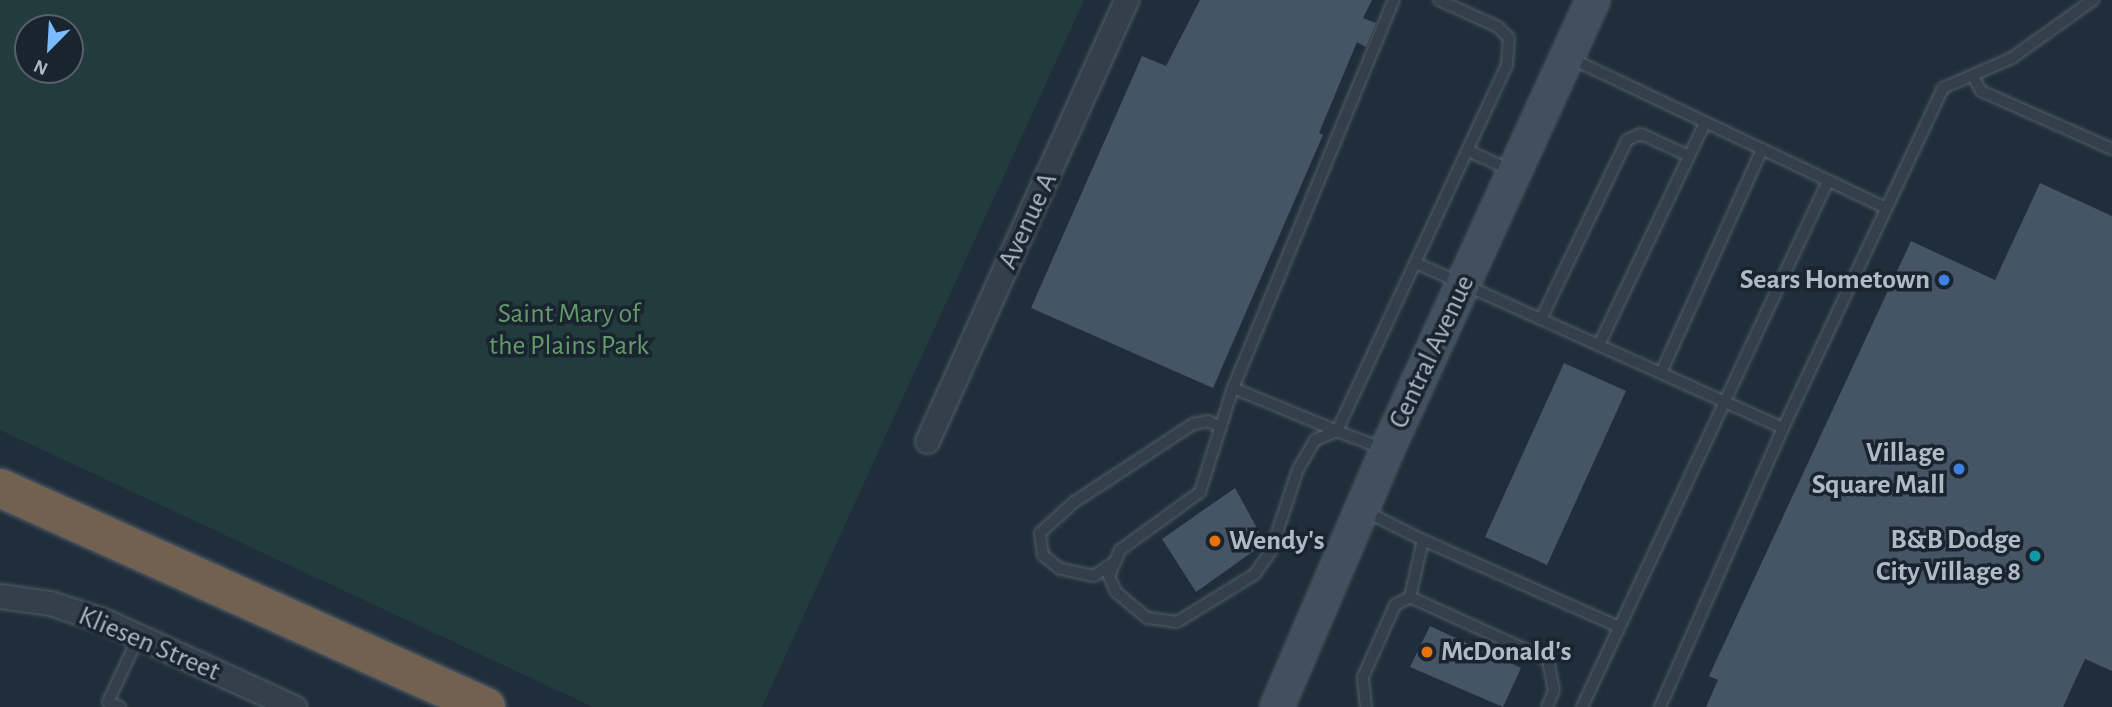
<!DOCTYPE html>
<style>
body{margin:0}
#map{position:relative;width:2112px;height:707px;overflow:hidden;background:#202e3b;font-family:"Alegreya Sans",sans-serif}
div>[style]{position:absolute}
.green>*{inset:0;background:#223b3c}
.building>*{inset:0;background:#455565}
.roads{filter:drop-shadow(0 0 2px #515d69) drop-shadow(0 0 2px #515d69)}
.lane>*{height:10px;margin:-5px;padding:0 5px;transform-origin:5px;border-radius:5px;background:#333f4b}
.street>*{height:23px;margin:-11.5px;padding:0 11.5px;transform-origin:11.5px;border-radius:11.5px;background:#333f4b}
.secondary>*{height:32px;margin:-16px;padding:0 16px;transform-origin:16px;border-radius:16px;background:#414f5e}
.highway>*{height:38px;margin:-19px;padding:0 19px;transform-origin:19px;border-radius:19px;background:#726150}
.dots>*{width:19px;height:19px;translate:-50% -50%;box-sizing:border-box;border:4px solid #19242f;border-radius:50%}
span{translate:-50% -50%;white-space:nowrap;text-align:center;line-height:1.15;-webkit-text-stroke:7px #19242f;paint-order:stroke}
.street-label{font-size:28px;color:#aebac7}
.poi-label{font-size:28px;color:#aebac7;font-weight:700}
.right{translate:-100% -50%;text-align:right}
.left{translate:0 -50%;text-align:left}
.park-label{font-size:28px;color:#649a6b}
.north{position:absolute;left:14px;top:14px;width:70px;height:70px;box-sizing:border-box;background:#19242f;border:2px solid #55606c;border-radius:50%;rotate:204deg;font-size:19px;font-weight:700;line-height:28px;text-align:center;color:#aebac7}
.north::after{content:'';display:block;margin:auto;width:24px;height:32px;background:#7bbbff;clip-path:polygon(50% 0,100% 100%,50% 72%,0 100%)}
</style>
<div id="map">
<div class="green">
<div style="clip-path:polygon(evenodd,0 0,1084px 0,762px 707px,593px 707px,0 430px,0 0,28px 28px,70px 28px,70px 70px,28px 70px,28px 28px)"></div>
</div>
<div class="building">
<div style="clip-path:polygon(1200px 0,1372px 0,1363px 18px,1376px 23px,1366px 47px,1357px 42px,1319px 133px,1323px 135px,1213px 388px,1031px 308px,1142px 56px,1166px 66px)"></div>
<div style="clip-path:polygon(2040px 183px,2112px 216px,2112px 671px,2085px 659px,2063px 707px,1706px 707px,1718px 680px,1709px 676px,1911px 241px,1995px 280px)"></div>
<div style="clip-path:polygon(1564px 363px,1626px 391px,1547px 565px,1485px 537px)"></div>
<div style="clip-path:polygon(1235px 488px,1265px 543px,1196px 592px,1162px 539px)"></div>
<div style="clip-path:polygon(1430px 626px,1521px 668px,1503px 707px,1410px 667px)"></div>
</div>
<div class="roads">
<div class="lane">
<div style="left:1570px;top:58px;width:350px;rotate:25.4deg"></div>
<div style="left:1973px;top:76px;width:17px;rotate:62deg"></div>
<div style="left:1981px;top:91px;width:143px;rotate:23.9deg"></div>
<div style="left:1469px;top:151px;width:47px;rotate:24.9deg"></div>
<div style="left:1416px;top:263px;width:402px;rotate:24.2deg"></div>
<div style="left:1541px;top:319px;width:199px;rotate:-64.3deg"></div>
<div style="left:1627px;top:140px;width:15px;rotate:-23deg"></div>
<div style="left:1641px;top:134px;width:53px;rotate:24.6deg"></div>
<div style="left:1599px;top:345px;width:246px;rotate:-64.5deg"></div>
<div style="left:1661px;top:373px;width:246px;rotate:-65.7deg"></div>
<div style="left:1233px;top:388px;width:420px;rotate:-67.5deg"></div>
<div style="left:1384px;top:449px;width:50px;rotate:-159deg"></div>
<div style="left:1337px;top:431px;width:24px;rotate:158deg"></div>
<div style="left:1315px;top:440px;width:34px;rotate:120deg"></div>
<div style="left:1298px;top:469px;width:86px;rotate:108.2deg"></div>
<div style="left:1271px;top:551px;width:28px;rotate:125deg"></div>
<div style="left:1255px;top:574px;width:92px;rotate:148.4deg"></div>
<div style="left:1177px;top:622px;width:30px;rotate:-172deg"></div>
<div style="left:1147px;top:618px;width:40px;rotate:-140deg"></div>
<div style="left:1116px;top:592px;width:17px;rotate:-114deg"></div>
<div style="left:1109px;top:576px;width:28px;rotate:-67deg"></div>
<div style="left:1120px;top:550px;width:99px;rotate:-35.9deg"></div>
<div style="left:1200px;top:492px;width:109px;rotate:-72.4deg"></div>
<div style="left:1233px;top:388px;width:113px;rotate:22.5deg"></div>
<div style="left:1337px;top:431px;width:404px;rotate:-65.1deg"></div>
<div style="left:1507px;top:65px;width:27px;rotate:-86deg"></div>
<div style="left:1509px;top:38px;width:16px;rotate:-135deg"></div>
<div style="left:1498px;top:27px;width:65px;rotate:-155.4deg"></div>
<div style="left:1365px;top:511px;width:65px;rotate:26.6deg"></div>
<div style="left:1423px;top:540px;width:58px;rotate:102.8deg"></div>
<div style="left:1423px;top:540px;width:214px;rotate:23.9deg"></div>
<div style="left:1116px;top:561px;width:27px;rotate:146deg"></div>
<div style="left:1094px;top:576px;width:35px;rotate:-168deg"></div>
<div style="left:1060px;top:569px;width:22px;rotate:-141deg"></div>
<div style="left:1043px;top:555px;width:22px;rotate:-98deg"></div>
<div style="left:1040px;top:533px;width:45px;rotate:-42.3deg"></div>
<div style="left:1073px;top:503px;width:144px;rotate:-33.4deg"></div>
<div style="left:1193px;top:424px;width:15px;rotate:-11deg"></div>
<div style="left:1208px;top:421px;width:13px;rotate:27deg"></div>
<div style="left:120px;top:707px;width:13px;rotate:-157deg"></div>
<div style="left:108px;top:702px;width:71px;rotate:-64.9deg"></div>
<div style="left:1366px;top:707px;width:30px;rotate:-96deg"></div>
<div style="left:1363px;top:677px;width:79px;rotate:-66deg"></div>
<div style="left:1395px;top:605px;width:17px;rotate:-28deg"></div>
<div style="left:1410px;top:597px;width:152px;rotate:24.5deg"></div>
<div style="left:1548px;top:660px;width:31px;rotate:79deg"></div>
<div style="left:1554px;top:690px;width:18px;rotate:112deg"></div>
<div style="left:1582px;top:707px;width:581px;rotate:-64.94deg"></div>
<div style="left:1660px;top:707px;width:305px;rotate:-66.2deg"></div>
<div style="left:1783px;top:428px;width:376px;rotate:-64.8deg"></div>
<div style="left:1943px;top:88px;width:75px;rotate:-23.5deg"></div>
<div style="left:2012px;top:58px;width:100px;rotate:-35.6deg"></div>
</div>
<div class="street">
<div style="left:927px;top:441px;width:484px;rotate:-65.7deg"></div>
<div style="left:0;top:596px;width:50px;rotate:8deg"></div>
<div style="left:50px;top:603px;width:58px;rotate:18.1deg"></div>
<div style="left:105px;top:621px;width:208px;rotate:24.5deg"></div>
</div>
<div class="secondary">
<div style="left:1277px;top:707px;width:280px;rotate:-66.8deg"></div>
<div style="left:1387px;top:450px;width:495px;rotate:-65.4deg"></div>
</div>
<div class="highway">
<div style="left:0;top:488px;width:533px;rotate:24.26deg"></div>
</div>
</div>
<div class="dots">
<div style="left:1944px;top:280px;background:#3f7fe0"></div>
<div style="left:1959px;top:469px;background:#3f7fe0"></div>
<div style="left:1215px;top:541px;background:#e8710a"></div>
<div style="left:2035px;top:556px;background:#0f9aa8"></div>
<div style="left:1427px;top:652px;background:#e8710a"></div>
</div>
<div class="street-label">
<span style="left:1028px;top:221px;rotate:-65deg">Avenue A</span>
<span style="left:1432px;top:352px;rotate:-65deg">Central Avenue</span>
<span style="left:149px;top:644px;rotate:23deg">Kliesen Street</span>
</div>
<div class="poi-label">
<span class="right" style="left:1930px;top:280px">Sears Hometown</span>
<span class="right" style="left:1945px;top:469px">Village<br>Square Mall</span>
<span class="right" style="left:2021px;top:556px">B&amp;B Dodge<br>City Village 8</span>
<span class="left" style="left:1229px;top:541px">Wendy's</span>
<span class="left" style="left:1441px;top:652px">McDonald's</span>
</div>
<div class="park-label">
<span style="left:569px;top:330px">Saint Mary of<br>the Plains Park</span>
</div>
<div class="north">N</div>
</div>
